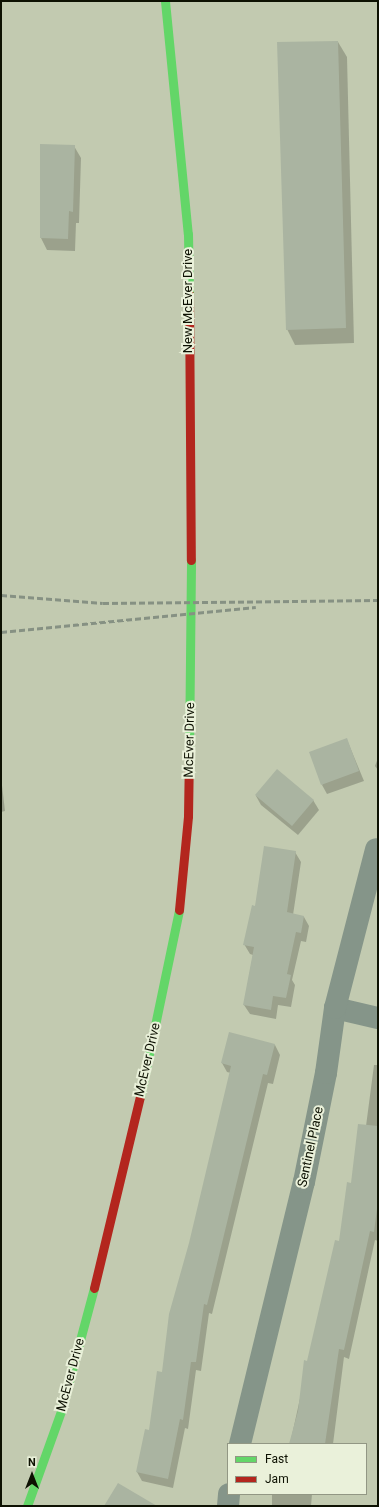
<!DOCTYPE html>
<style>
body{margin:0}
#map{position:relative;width:379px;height:1507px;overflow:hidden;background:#c2cab0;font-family:Roboto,sans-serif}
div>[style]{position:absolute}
.shadow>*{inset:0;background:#0003}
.building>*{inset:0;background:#aab4a1}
.street>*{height:22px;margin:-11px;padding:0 11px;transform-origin:11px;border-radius:11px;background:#859589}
.fast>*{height:9px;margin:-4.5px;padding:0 4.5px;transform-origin:4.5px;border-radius:4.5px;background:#63d668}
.jam>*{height:9px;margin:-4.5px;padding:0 4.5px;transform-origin:4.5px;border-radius:4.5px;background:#b3261e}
.rail>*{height:3px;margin-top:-1.5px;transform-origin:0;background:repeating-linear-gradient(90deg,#869183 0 6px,transparent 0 9px)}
span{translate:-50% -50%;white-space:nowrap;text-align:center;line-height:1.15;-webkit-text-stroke:4px #eaf1da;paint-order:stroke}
.street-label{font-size:13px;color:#0d1102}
.frame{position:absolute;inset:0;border:2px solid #0d1102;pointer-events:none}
.legend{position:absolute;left:227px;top:1443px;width:140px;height:52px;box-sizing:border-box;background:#eaf1da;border:1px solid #929784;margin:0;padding:5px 7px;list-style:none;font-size:12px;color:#0d1102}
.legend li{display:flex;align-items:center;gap:8px;height:20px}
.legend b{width:20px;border:1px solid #929784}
.north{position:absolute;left:12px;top:1455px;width:40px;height:40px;-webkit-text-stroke:3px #eaf1da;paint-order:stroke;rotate:0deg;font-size:11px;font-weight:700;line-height:16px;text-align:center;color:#0d1102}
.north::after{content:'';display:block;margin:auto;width:14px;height:18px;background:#0d1102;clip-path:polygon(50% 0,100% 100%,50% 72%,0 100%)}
</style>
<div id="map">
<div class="shadow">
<div style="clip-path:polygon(338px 42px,347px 57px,354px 343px,295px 345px,287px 329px)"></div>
<div style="clip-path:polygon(41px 145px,74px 146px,81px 158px,79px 223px,76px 223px,75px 251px,47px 250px,41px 238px)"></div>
<div style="clip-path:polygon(347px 740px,364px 781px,327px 794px,322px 785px)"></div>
<div style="clip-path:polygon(378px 758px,378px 770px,375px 766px)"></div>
<div style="clip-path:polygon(1px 777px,5px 811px,1px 812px)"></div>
<div style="clip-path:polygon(256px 796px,313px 800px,319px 810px,298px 835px,261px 805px)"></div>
<div style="clip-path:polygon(295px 852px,301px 862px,293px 915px,304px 917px,309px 926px,306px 942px,301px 941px,292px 980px,295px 985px,291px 1007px,278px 1005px,276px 1019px,250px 1014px,244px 1005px,253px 955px,250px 954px,244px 944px,256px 907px)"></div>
<div style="clip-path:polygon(275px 1045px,280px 1055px,273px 1084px,268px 1083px,212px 1314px,209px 1313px,201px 1371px,196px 1370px,188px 1429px,185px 1428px,173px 1488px,142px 1481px,137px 1472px,150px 1431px,231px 1073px,227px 1072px,222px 1063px)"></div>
<div style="clip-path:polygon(374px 1065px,378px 1065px,378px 1241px,375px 1240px,349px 1359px,344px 1357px,333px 1444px,290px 1444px,308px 1362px,340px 1242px,366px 1126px)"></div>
<div style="clip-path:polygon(272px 1494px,312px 1494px,311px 1506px,272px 1506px)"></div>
</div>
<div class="building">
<div style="clip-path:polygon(338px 41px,346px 328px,286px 330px,277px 42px)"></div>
<div style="clip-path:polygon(40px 144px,75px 145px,73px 212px,69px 211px,68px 239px,40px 238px)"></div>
<div style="clip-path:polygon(347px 738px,359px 771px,321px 785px,309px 752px)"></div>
<div style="clip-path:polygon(277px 769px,314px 800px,292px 826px,255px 795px)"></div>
<div style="clip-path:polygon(264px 846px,296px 851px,287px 912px,304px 916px,301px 933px,296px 932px,287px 974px,291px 975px,286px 998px,273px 996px,271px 1010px,243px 1005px,254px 947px,243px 945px,252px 905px,255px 906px)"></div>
<div style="clip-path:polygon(229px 1032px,275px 1044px,267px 1075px,263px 1074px,207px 1305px,204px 1304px,196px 1362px,191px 1362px,183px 1420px,180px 1419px,168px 1479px,136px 1472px,145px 1429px,149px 1430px,157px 1371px,162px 1372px,169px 1314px,189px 1243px,231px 1066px,221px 1063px)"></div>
<div style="clip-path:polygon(358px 1124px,378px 1126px,378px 1201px,374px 1232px,370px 1231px,344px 1350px,339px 1349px,325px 1444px,289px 1444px,298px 1411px,304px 1360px,307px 1361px,335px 1240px,339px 1241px,347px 1182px,351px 1183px)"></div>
<div style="clip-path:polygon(118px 1483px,157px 1506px,104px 1506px)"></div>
</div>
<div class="street">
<div style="left:335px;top:1008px;width:44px;rotate:13.1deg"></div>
<div style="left:240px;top:1444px;width:270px;rotate:-76.3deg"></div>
<div style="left:304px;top:1182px;width:111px;rotate:-78.6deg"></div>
<div style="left:326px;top:1073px;width:66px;rotate:-82.1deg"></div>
<div style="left:335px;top:1008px;width:164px;rotate:-75.5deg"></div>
<div style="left:228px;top:1506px;width:12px;rotate:-85deg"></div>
</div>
<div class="fast">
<div style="left:165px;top:1px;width:234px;rotate:84.4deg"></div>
<div style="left:188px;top:234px;width:60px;rotate:89deg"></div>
<div style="left:189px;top:755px;width:195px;rotate:-89.4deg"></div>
<div style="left:140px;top:1097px;width:191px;rotate:-78.2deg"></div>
<div style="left:27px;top:1506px;width:101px;rotate:-70.3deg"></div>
<div style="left:61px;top:1411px;width:127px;rotate:-75deg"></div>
</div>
<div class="jam">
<div style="left:189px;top:294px;width:266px;rotate:89.6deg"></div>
<div style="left:179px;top:910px;width:94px;rotate:-84.5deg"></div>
<div style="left:188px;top:816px;width:61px;rotate:-89.1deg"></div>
<div style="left:94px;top:1288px;width:196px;rotate:-76.5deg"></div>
</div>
<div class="rail">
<div style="left:1px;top:595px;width:102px;rotate:4.5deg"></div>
<div style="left:103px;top:603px;width:275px;rotate:-0.6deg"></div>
<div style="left:1px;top:632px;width:256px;rotate:-5.6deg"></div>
</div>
<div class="street-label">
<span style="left:188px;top:301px;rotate:-90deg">New McEver Drive</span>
<span style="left:190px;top:740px;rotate:-89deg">McEver Drive</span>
<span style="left:148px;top:1060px;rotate:-77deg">McEver Drive</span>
<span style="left:311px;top:1147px;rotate:-78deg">Sentinel Place</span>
<span style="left:71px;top:1375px;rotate:-75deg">McEver Drive</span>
</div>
<div class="frame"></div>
<ul class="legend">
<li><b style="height:5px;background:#63d668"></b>Fast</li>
<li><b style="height:5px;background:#b3261e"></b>Jam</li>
</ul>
<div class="north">N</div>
</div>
